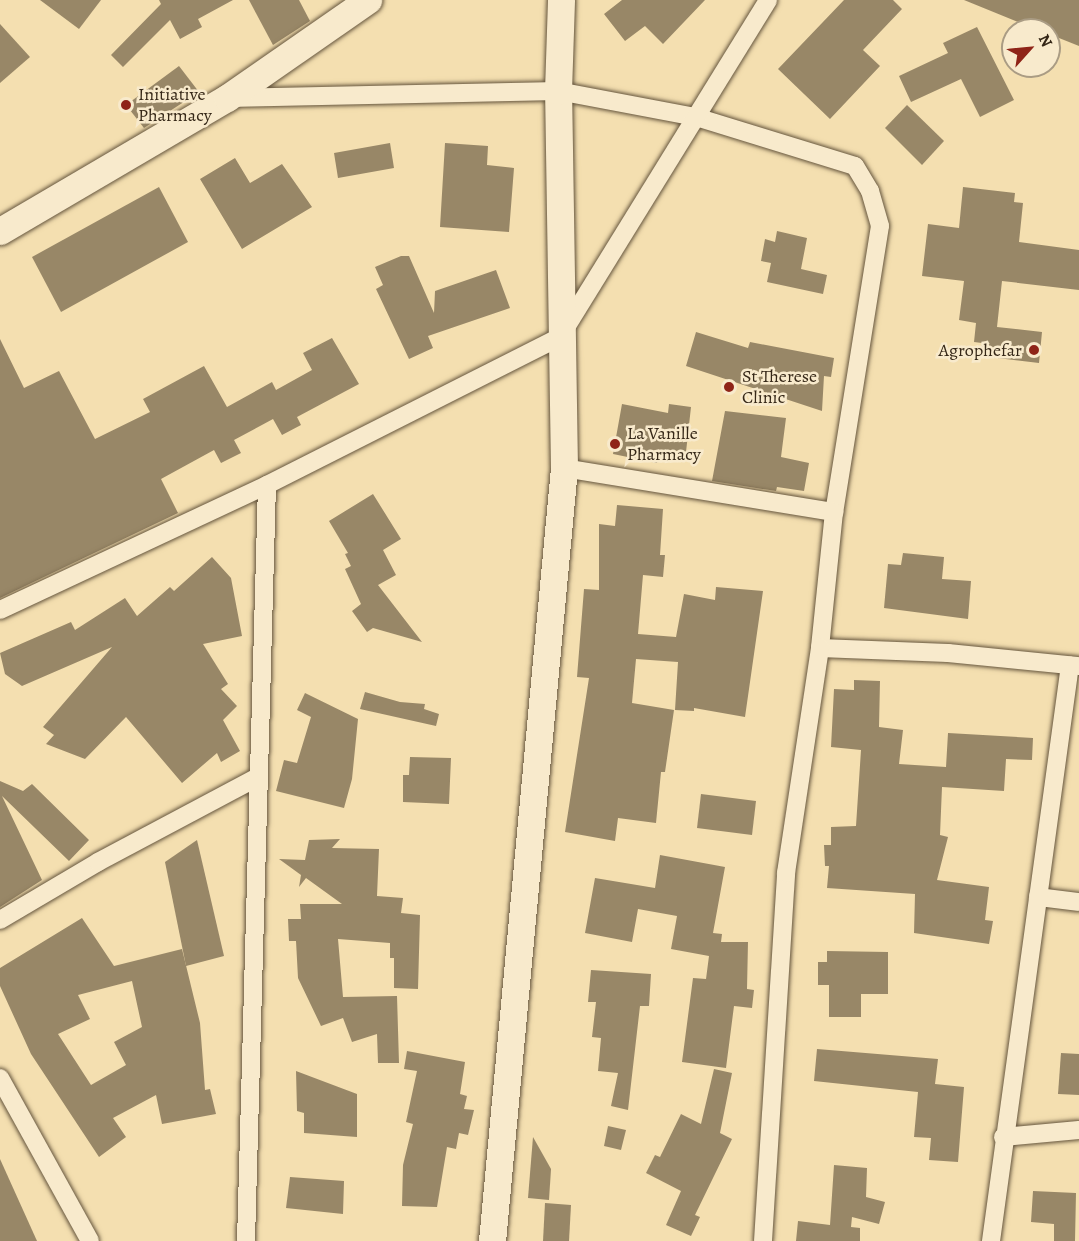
<!DOCTYPE html>
<style>
body{margin:0}
#map{position:relative;width:1079px;height:1241px;overflow:hidden;background:#f4dfb0;font-family:Alegreya,serif}
div>[style]{position:absolute}
.building>*{inset:0;background:#988767}
.roads{filter:drop-shadow(0 0 2px #65553d) drop-shadow(0 0 2px #65553d)}
.street>*{height:18px;margin:-9px;padding:0 9px;transform-origin:9px;border-radius:9px;background:#f8eacc}
.secondary>*{height:27px;margin:-13.5px;padding:0 13.5px;transform-origin:13.5px;border-radius:13.5px;background:#f8eacc}
.dots>*{width:16px;height:16px;translate:-50% -50%;box-sizing:border-box;border:3px solid #f8eacc;border-radius:50%}
span{translate:-50% -50%;white-space:nowrap;text-align:center;line-height:1.15;-webkit-text-stroke:5px #f8eacc;paint-order:stroke}
.poi-label{font-size:18px;color:#352717}
.left{translate:0 -50%;text-align:left}
.right{translate:-100% -50%;text-align:right}
.north{position:absolute;left:1001px;top:18px;width:60px;height:60px;box-sizing:border-box;background:#f8eacc;border:2px solid #aa9c84;border-radius:50%;rotate:63deg;font-size:16px;font-weight:700;line-height:24px;text-align:center;color:#352717}
.north::after{content:'';display:block;margin:auto;width:21px;height:27px;background:#8f2418;clip-path:polygon(50% 0,100% 100%,50% 72%,0 100%)}
</style>
<div id="map">
<div class="building">
<div style="clip-path:polygon(40px 0,101px 0,79px 29px)"></div>
<div style="clip-path:polygon(159px 0,233px 0,198px 19px,202px 27px,180px 39px,170px 20px,123px 67px,111px 55px,161px 4px)"></div>
<div style="clip-path:polygon(249px 0,299px 0,310px 21px,273px 45px)"></div>
<div style="clip-path:polygon(622px 0,705px 0,663px 44px,645px 26px,625px 41px,604px 14px)"></div>
<div style="clip-path:polygon(844px 0,893px 0,902px 9px,863px 50px,880px 66px,830px 119px,778px 69px)"></div>
<div style="clip-path:polygon(964px 0,1079px 0,1079px 46px,1049px 34px,1049px 30px,1038px 30px)"></div>
<div style="clip-path:polygon(0 24px,30px 57px,0 83px)"></div>
<div style="clip-path:polygon(977px 27px,1014px 100px,980px 117px,961px 79px,911px 102px,899px 76px,948px 53px,943px 43px)"></div>
<div style="clip-path:polygon(179px 66px,199px 92px,144px 128px,126px 105px)"></div>
<div style="clip-path:polygon(907px 105px,944px 141px,922px 165px,885px 128px)"></div>
<div style="clip-path:polygon(390px 143px,394px 168px,338px 178px,334px 153px)"></div>
<div style="clip-path:polygon(445px 143px,488px 146px,487px 165px,514px 168px,509px 232px,440px 227px)"></div>
<div style="clip-path:polygon(235px 158px,250px 183px,282px 164px,312px 207px,242px 249px,200px 179px)"></div>
<div style="clip-path:polygon(159px 187px,188px 242px,61px 312px,32px 257px)"></div>
<div style="clip-path:polygon(963px 187px,1015px 193px,1014px 202px,1023px 203px,1019px 242px,1079px 250px,1079px 290px,1002px 281px,997px 327px,1042px 332px,1039px 363px,981px 356px,982px 343px,974px 342px,976px 323px,959px 320px,964px 281px,922px 276px,928px 224px,959px 228px)"></div>
<div style="clip-path:polygon(777px 231px,807px 238px,801px 269px,827px 275px,823px 294px,767px 282px,771px 263px,761px 261px,765px 239px,775px 242px)"></div>
<div style="clip-path:polygon(401px 256px,409px 256px,434px 313px,435px 291px,496px 270px,510px 308px,428px 336px,433px 348px,409px 359px,376px 289px,383px 285px,375px 267px)"></div>
<div style="clip-path:polygon(696px 332px,748px 348px,750px 342px,834px 358px,831px 377px,824px 376px,822px 411px,686px 366px)"></div>
<div style="clip-path:polygon(332px 338px,359px 384px,297px 417px,301px 425px,282px 435px,273px 419px,234px 440px,241px 453px,221px 463px,214px 450px,161px 479px,178px 513px,0 598px,0 339px,24px 388px,59px 371px,95px 439px,150px 412px,143px 399px,204px 366px,227px 407px,272px 382px,276px 390px,312px 370px,303px 353px)"></div>
<div style="clip-path:polygon(622px 404px,668px 413px,669px 404px,691px 407px,685px 461px,658px 458px,657px 463px,613px 454px)"></div>
<div style="clip-path:polygon(725px 411px,786px 418px,781px 457px,809px 463px,804px 491px,777px 487px,776px 491px,712px 481px)"></div>
<div style="clip-path:polygon(373px 494px,401px 539px,383px 550px,396px 575px,378px 585px,422px 642px,373px 628px,367px 632px,352px 611px,361px 604px,345px 569px,351px 566px,345px 554px,348px 553px,329px 521px)"></div>
<div style="clip-path:polygon(617px 505px,663px 509px,660px 555px,665px 555px,663px 577px,643px 575px,638px 634px,676px 637px,684px 594px,715px 600px,716px 587px,763px 591px,745px 717px,694px 708px,694px 711px,675px 710px,678px 662px,636px 659px,632px 703px,674px 710px,665px 772px,661px 772px,656px 823px,618px 818px,615px 841px,565px 832px,589px 678px,577px 677px,584px 589px,599px 590px,599px 524px,615px 526px)"></div>
<div style="clip-path:polygon(903px 553px,944px 557px,942px 579px,971px 581px,968px 619px,884px 608px,888px 564px,901px 565px)"></div>
<div style="clip-path:polygon(212px 557px,231px 578px,242px 636px,203px 644px,228px 684px,221px 689px,237px 706px,223px 720px,240px 751px,221px 762px,217px 753px,182px 783px,126px 717px,85px 759px,46px 744px,54px 735px,43px 727px,112px 647px,22px 686px,5px 674px,0 653px,71px 622px,75px 630px,125px 598px,137px 616px,170px 587px,174px 591px)"></div>
<div style="clip-path:polygon(854px 680px,880px 681px,879px 727px,903px 730px,899px 764px,946px 767px,948px 733px,1033px 738px,1032px 760px,1006px 759px,1004px 791px,942px 787px,940px 835px,948px 837px,937px 880px,989px 887px,985px 920px,993px 921px,989px 944px,914px 933px,915px 894px,827px 888px,829px 866px,825px 866px,824px 845px,831px 845px,831px 827px,856px 826px,861px 750px,831px 747px,834px 689px,854px 690px)"></div>
<div style="clip-path:polygon(365px 692px,400px 702px,425px 704px,424px 709px,439px 714px,436px 726px,360px 709px)"></div>
<div style="clip-path:polygon(305px 693px,358px 719px,352px 779px,344px 808px,276px 791px,284px 760px,297px 763px,311px 717px,297px 710px)"></div>
<div style="clip-path:polygon(410px 757px,451px 758px,449px 804px,403px 802px,403px 775px,409px 775px)"></div>
<div style="clip-path:polygon(0 781px,23px 791px,32px 784px,89px 840px,69px 861px,2px 796px,42px 880px,0 907px)"></div>
<div style="clip-path:polygon(701px 794px,756px 801px,752px 835px,697px 828px)"></div>
<div style="clip-path:polygon(340px 839px,332px 848px,379px 849px,377px 896px,403px 898px,401px 913px,420px 915px,418px 989px,394px 988px,394px 958px,390px 958px,390px 943px,338px 939px,343px 997px,397px 996px,399px 1063px,378px 1063px,377px 1034px,352px 1042px,343px 1018px,321px 1026px,298px 978px,296px 941px,289px 941px,288px 919px,301px 919px,300px 904px,342px 904px,306px 878px,299px 887px,301px 875px,279px 859px,305px 860px,309px 840px)"></div>
<div style="clip-path:polygon(197px 840px,224px 956px,186px 966px,165px 862px)"></div>
<div style="clip-path:polygon(660px 855px,725px 867px,713px 933px,722px 934px,721px 942px,748px 942px,747px 989px,754px 990px,752px 1008px,734px 1006px,726px 1068px,682px 1062px,693px 978px,706px 979px,709px 956px,671px 949px,677px 916px,638px 909px,632px 942px,585px 933px,595px 878px,655px 888px)"></div>
<div style="clip-path:polygon(evenodd,82px 918px,114px 966px,182px 949px,200px 1023px,205px 1090px,210px 1089px,216px 1114px,162px 1124px,156px 1095px,113px 1118px,126px 1137px,99px 1157px,31px 1054px,0 986px,0 968px,82px 918px,132px 981px,142px 1027px,114px 1042px,126px 1065px,91px 1085px,58px 1034px,90px 1019px,78px 995px,132px 981px)"></div>
<div style="clip-path:polygon(827px 951px,888px 952px,888px 994px,861px 994px,861px 1017px,829px 1017px,829px 985px,818px 985px,818px 962px,827px 962px)"></div>
<div style="clip-path:polygon(591px 970px,651px 974px,649px 1006px,640px 1006px,628px 1110px,611px 1106px,618px 1073px,598px 1071px,601px 1038px,592px 1037px,596px 1002px,588px 1002px)"></div>
<div style="clip-path:polygon(817px 1049px,938px 1059px,935px 1084px,964px 1087px,958px 1162px,929px 1160px,931px 1138px,914px 1137px,918px 1092px,814px 1081px)"></div>
<div style="clip-path:polygon(407px 1051px,465px 1062px,460px 1094px,467px 1096px,464px 1109px,474px 1110px,468px 1135px,459px 1133px,456px 1149px,447px 1147px,437px 1207px,402px 1206px,403px 1165px,413px 1124px,406px 1122px,417px 1071px,404px 1069px)"></div>
<div style="clip-path:polygon(1061px 1053px,1079px 1054px,1079px 1095px,1058px 1094px)"></div>
<div style="clip-path:polygon(714px 1069px,732px 1073px,720px 1133px,732px 1139px,695px 1215px,700px 1217px,691px 1236px,666px 1225px,681px 1191px,646px 1173px,655px 1155px,660px 1157px,681px 1114px,701px 1124px)"></div>
<div style="clip-path:polygon(296px 1071px,357px 1094px,357px 1137px,304px 1133px,304px 1113px,297px 1111px)"></div>
<div style="clip-path:polygon(608px 1126px,626px 1130px,621px 1150px,604px 1146px)"></div>
<div style="clip-path:polygon(533px 1137px,551px 1169px,549px 1200px,528px 1198px)"></div>
<div style="clip-path:polygon(0 1159px,37px 1241px,0 1241px)"></div>
<div style="clip-path:polygon(834px 1165px,867px 1168px,866px 1197px,885px 1202px,879px 1224px,852px 1217px,851px 1227px,860px 1228px,860px 1241px,796px 1241px,798px 1221px,830px 1225px)"></div>
<div style="clip-path:polygon(290px 1177px,344px 1181px,343px 1214px,286px 1208px)"></div>
<div style="clip-path:polygon(1033px 1191px,1076px 1193px,1075px 1241px,1054px 1241px,1054px 1224px,1031px 1222px)"></div>
<div style="clip-path:polygon(545px 1203px,571px 1205px,569px 1241px,543px 1241px)"></div>
</div>
<div class="roads">
<div class="street">
<div style="left:227px;top:98px;width:331px;rotate:-1.2deg"></div>
<div style="left:558px;top:91px;width:140px;rotate:10.7deg"></div>
<div style="left:696px;top:117px;width:166px;rotate:17.1deg"></div>
<div style="left:855px;top:166px;width:29px;rotate:59deg"></div>
<div style="left:870px;top:191px;width:36px;rotate:74deg"></div>
<div style="left:880px;top:226px;width:290px;rotate:99.1deg"></div>
<div style="left:834px;top:512px;width:137px;rotate:95.9deg"></div>
<div style="left:820px;top:648px;width:128px;rotate:2.2deg"></div>
<div style="left:948px;top:653px;width:132px;rotate:5.7deg"></div>
<div style="left:564px;top:468px;width:274px;rotate:9.3deg"></div>
<div style="left:0;top:610px;width:295px;rotate:-25.1deg"></div>
<div style="left:267px;top:485px;width:328px;rotate:-26.8deg"></div>
<div style="left:560px;top:337px;width:396px;rotate:-58.3deg"></div>
<div style="left:1038px;top:897px;width:41px;rotate:7deg"></div>
<div style="left:0;top:920px;width:114px;rotate:-30.6deg"></div>
<div style="left:98px;top:862px;width:179px;rotate:-28deg"></div>
<div style="left:0;top:1078px;width:186px;rotate:61.1deg"></div>
<div style="left:1003px;top:1137px;width:76px;rotate:-5.3deg"></div>
<div style="left:246px;top:1241px;width:756px;rotate:-88.41deg"></div>
<div style="left:763px;top:1241px;width:369px;rotate:-86.4deg"></div>
<div style="left:786px;top:873px;width:228px;rotate:-81.4deg"></div>
<div style="left:991px;top:1241px;width:581px;rotate:-82.19deg"></div>
</div>
<div class="secondary">
<div style="left:0;top:231px;width:263px;rotate:-30.4deg"></div>
<div style="left:227px;top:98px;width:172px;rotate:-34.8deg"></div>
<div style="left:492px;top:1241px;width:776px;rotate:-84.68deg"></div>
<div style="left:564px;top:468px;width:377px;rotate:-90.9deg"></div>
<div style="left:558px;top:91px;width:91px;rotate:-88.1deg"></div>
</div>
</div>
<div class="dots">
<div style="left:126px;top:105px;background:#8f2418"></div>
<div style="left:1034px;top:350px;background:#8f2418"></div>
<div style="left:729px;top:387px;background:#8f2418"></div>
<div style="left:615px;top:444px;background:#8f2418"></div>
</div>
<div class="poi-label">
<span class="left" style="left:138px;top:105px">Initiative<br>Pharmacy</span>
<span class="right" style="left:1022px;top:350px">Agrophefar</span>
<span class="left" style="left:742px;top:387px">St Therese<br>Clinic</span>
<span class="left" style="left:627px;top:444px">La Vanille<br>Pharmacy</span>
</div>
<div class="north">N</div>
</div>
